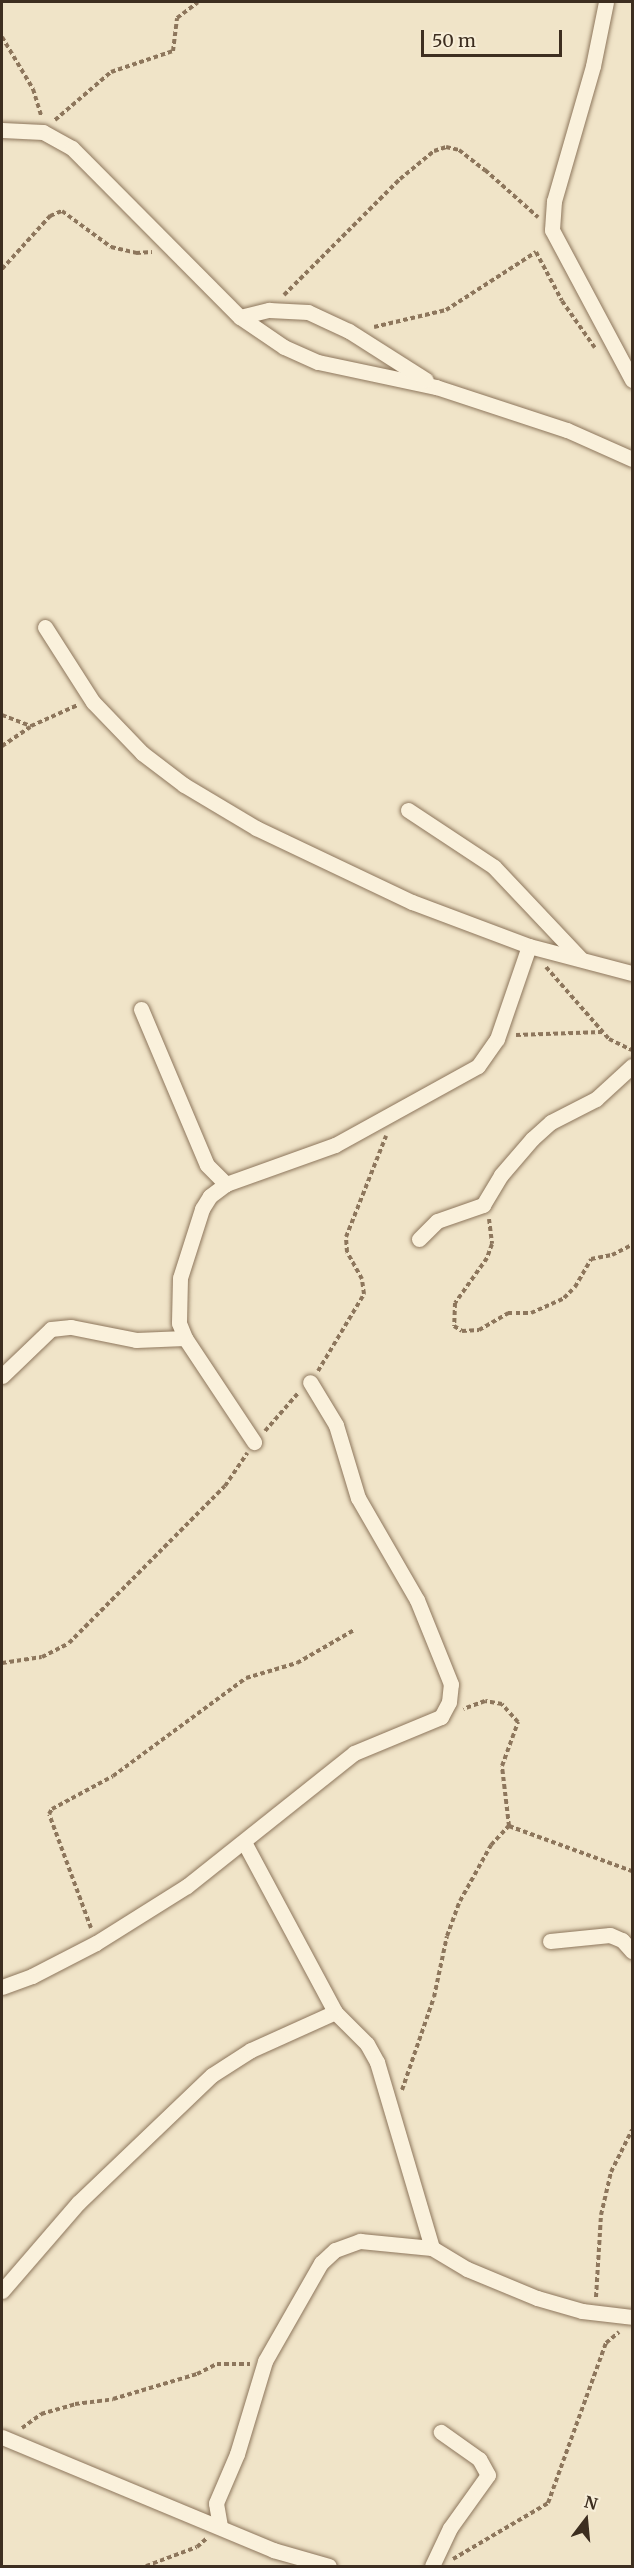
<!DOCTYPE html>
<style>
body{margin:0}
#map{position:relative;width:634px;height:2568px;overflow:hidden;background:#f0e4c8;font-family:Merriweather,serif}
div>[style]{position:absolute}
.path>*{height:4px;margin-top:-2px;transform-origin:0;background:repeating-linear-gradient(90deg,#8d765c 0 4.5px,transparent 0 7.5px)}
.roads{filter:drop-shadow(0 0 2px #8d765c) drop-shadow(0 0 2px #8d765c)}
.minor>*{height:15px;margin:-7.5px;padding:0 7.5px;transform-origin:7.5px;border-radius:7.5px;background:#faf1dc}
span{translate:-50% -50%;white-space:nowrap;text-align:center;line-height:1.15;-webkit-text-stroke:6px #f7eed8;paint-order:stroke}
.frame{position:absolute;inset:0;border:3px solid #3d2e20;pointer-events:none}
.north{position:absolute;left:556px;top:2490px;width:60px;height:60px;-webkit-text-stroke:4px #f7eed8;paint-order:stroke;rotate:16deg;font-size:16px;font-weight:700;line-height:24px;text-align:center;color:#3d2e20}
.north::after{content:'';display:block;margin:auto;width:21px;height:27px;background:#3d2e20;clip-path:polygon(50% 0,100% 100%,50% 72%,0 100%)}
.scale{position:absolute;left:421px;top:30px;width:141px;height:27px;box-sizing:border-box;border:3px solid #3d2e20;border-top:0;padding-left:8px;font-size:18px;line-height:21px;white-space:nowrap;color:#3d2e20;-webkit-text-stroke:4px #f7eed8;paint-order:stroke}
</style>
<div id="map">
<div class="path">
<div style="left:2px;top:37px;width:61px;rotate:59.2deg"></div>
<div style="left:33px;top:89px;width:28px;rotate:73deg"></div>
<div style="left:55px;top:120px;width:74px;rotate:-40.6deg"></div>
<div style="left:111px;top:72px;width:65px;rotate:-18.7deg"></div>
<div style="left:173px;top:51px;width:33px;rotate:-83deg"></div>
<div style="left:177px;top:18px;width:26px;rotate:-37deg"></div>
<div style="left:2px;top:269px;width:72px;rotate:-47.8deg"></div>
<div style="left:50px;top:216px;width:13px;rotate:-23deg"></div>
<div style="left:62px;top:211px;width:61px;rotate:36.3deg"></div>
<div style="left:111px;top:247px;width:26px;rotate:13deg"></div>
<div style="left:136px;top:253px;width:16px;rotate:-4deg"></div>
<div style="left:284px;top:295px;width:164px;rotate:-45deg"></div>
<div style="left:400px;top:179px;width:44px;rotate:-39.5deg"></div>
<div style="left:434px;top:151px;width:13px;rotate:-18deg"></div>
<div style="left:446px;top:147px;width:13px;rotate:13deg"></div>
<div style="left:459px;top:150px;width:33px;rotate:38deg"></div>
<div style="left:485px;top:170px;width:71px;rotate:41.6deg"></div>
<div style="left:374px;top:327px;width:74px;rotate:-13.3deg"></div>
<div style="left:446px;top:310px;width:107px;rotate:-32.8deg"></div>
<div style="left:536px;top:252px;width:55px;rotate:62deg"></div>
<div style="left:562px;top:301px;width:57px;rotate:54.9deg"></div>
<div style="left:2px;top:715px;width:31px;rotate:21deg"></div>
<div style="left:31px;top:726px;width:51px;rotate:-24.1deg"></div>
<div style="left:2px;top:746px;width:34px;rotate:-34deg"></div>
<div style="left:546px;top:967px;width:96px;rotate:48.8deg"></div>
<div style="left:609px;top:1039px;width:25px;rotate:26deg"></div>
<div style="left:516px;top:1035px;width:86px;rotate:-2deg"></div>
<div style="left:489px;top:1219px;width:25px;rotate:83deg"></div>
<div style="left:492px;top:1244px;width:15px;rotate:110deg"></div>
<div style="left:487px;top:1258px;width:55px;rotate:125.4deg"></div>
<div style="left:455px;top:1303px;width:23px;rotate:92deg"></div>
<div style="left:454px;top:1326px;width:9px;rotate:32deg"></div>
<div style="left:462px;top:1331px;width:17px;rotate:-3deg"></div>
<div style="left:479px;top:1330px;width:34px;rotate:-30deg"></div>
<div style="left:508px;top:1313px;width:23px"></div>
<div style="left:531px;top:1313px;width:36px;rotate:-24deg"></div>
<div style="left:564px;top:1298px;width:16px;rotate:-45deg"></div>
<div style="left:575px;top:1287px;width:32px;rotate:-60deg"></div>
<div style="left:591px;top:1259px;width:21px;rotate:-11deg"></div>
<div style="left:612px;top:1255px;width:22px;rotate:-27deg"></div>
<div style="left:318px;top:1371px;width:90px;rotate:-59.1deg"></div>
<div style="left:364px;top:1294px;width:15px;rotate:-98deg"></div>
<div style="left:362px;top:1279px;width:31px;rotate:-119deg"></div>
<div style="left:347px;top:1252px;width:15px;rotate:-94deg"></div>
<div style="left:346px;top:1237px;width:109px;rotate:-68.4deg"></div>
<div style="left:265px;top:1431px;width:52px;rotate:-48.9deg"></div>
<div style="left:2px;top:1663px;width:40px;rotate:-8.5deg"></div>
<div style="left:42px;top:1657px;width:30px;rotate:-27deg"></div>
<div style="left:69px;top:1643px;width:221px;rotate:-45.2deg"></div>
<div style="left:225px;top:1486px;width:40px;rotate:-56deg"></div>
<div style="left:509px;top:1826px;width:131px;rotate:20.1deg"></div>
<div style="left:91px;top:1928px;width:121px;rotate:-110.2deg"></div>
<div style="left:49px;top:1814px;width:6px;rotate:-59deg"></div>
<div style="left:52px;top:1809px;width:69px;rotate:-28.4deg"></div>
<div style="left:113px;top:1776px;width:165px;rotate:-36.4deg"></div>
<div style="left:246px;top:1678px;width:53px;rotate:-16.4deg"></div>
<div style="left:297px;top:1663px;width:66px;rotate:-30.1deg"></div>
<div style="left:402px;top:2090px;width:98px;rotate:-71deg"></div>
<div style="left:434px;top:1997px;width:62px;rotate:-78deg"></div>
<div style="left:447px;top:1936px;width:37px;rotate:-70deg"></div>
<div style="left:460px;top:1901px;width:64px;rotate:-61deg"></div>
<div style="left:491px;top:1845px;width:26px;rotate:-47deg"></div>
<div style="left:509px;top:1826px;width:60px;rotate:-96.7deg"></div>
<div style="left:502px;top:1766px;width:47px;rotate:-70deg"></div>
<div style="left:518px;top:1722px;width:24px;rotate:-132deg"></div>
<div style="left:502px;top:1704px;width:17px;rotate:-170deg"></div>
<div style="left:485px;top:1701px;width:23px;rotate:160deg"></div>
<div style="left:596px;top:2297px;width:82px;rotate:-86.5deg"></div>
<div style="left:601px;top:2215px;width:44px;rotate:-76.9deg"></div>
<div style="left:611px;top:2172px;width:47px;rotate:-63.4deg"></div>
<div style="left:22px;top:2428px;width:24px;rotate:-36deg"></div>
<div style="left:41px;top:2414px;width:35px;rotate:-16deg"></div>
<div style="left:75px;top:2404px;width:38px;rotate:-7deg"></div>
<div style="left:113px;top:2399px;width:88px;rotate:-16.6deg"></div>
<div style="left:197px;top:2374px;width:22px;rotate:-27deg"></div>
<div style="left:217px;top:2364px;width:33px"></div>
<div style="left:453px;top:2559px;width:110px;rotate:-30.5deg"></div>
<div style="left:548px;top:2503px;width:170px;rotate:-70.1deg"></div>
<div style="left:606px;top:2343px;width:17px;rotate:-40deg"></div>
<div style="left:146px;top:2566px;width:54px;rotate:-20.4deg"></div>
<div style="left:197px;top:2547px;width:12px;rotate:-42deg"></div>
</div>
<div class="roads">
<div class="minor">
<div style="left:606px;top:2px;width:65px;rotate:101.5deg"></div>
<div style="left:593px;top:66px;width:141px;rotate:106.1deg"></div>
<div style="left:554px;top:201px;width:29px;rotate:94deg"></div>
<div style="left:552px;top:230px;width:170px;rotate:61.9deg"></div>
<div style="left:2px;top:130px;width:41px;rotate:2.8deg"></div>
<div style="left:43px;top:132px;width:33px;rotate:29deg"></div>
<div style="left:72px;top:148px;width:238px;rotate:45.2deg"></div>
<div style="left:240px;top:317px;width:53px;rotate:34.3deg"></div>
<div style="left:284px;top:347px;width:37px;rotate:24deg"></div>
<div style="left:318px;top:362px;width:121px;rotate:12deg"></div>
<div style="left:436px;top:387px;width:138px;rotate:18.2deg"></div>
<div style="left:567px;top:430px;width:71px;rotate:24deg"></div>
<div style="left:240px;top:317px;width:30px;rotate:-14deg"></div>
<div style="left:269px;top:310px;width:39px;rotate:3deg"></div>
<div style="left:308px;top:312px;width:45px;rotate:24.9deg"></div>
<div style="left:349px;top:331px;width:91px;rotate:32.5deg"></div>
<div style="left:45px;top:627px;width:89px;rotate:57.4deg"></div>
<div style="left:93px;top:702px;width:71px;rotate:46.1deg"></div>
<div style="left:142px;top:753px;width:53px;rotate:37.3deg"></div>
<div style="left:184px;top:785px;width:84px;rotate:30.8deg"></div>
<div style="left:256px;top:828px;width:173px;rotate:25.4deg"></div>
<div style="left:412px;top:902px;width:125px;rotate:20.6deg"></div>
<div style="left:529px;top:946px;width:106px;rotate:14.7deg"></div>
<div style="left:408px;top:810px;width:103px;rotate:33.5deg"></div>
<div style="left:494px;top:867px;width:125px;rotate:46.6deg"></div>
<div style="left:141px;top:1009px;width:169px;rotate:67.1deg"></div>
<div style="left:207px;top:1165px;width:27px;rotate:45deg"></div>
<div style="left:226px;top:1184px;width:116px;rotate:-19.7deg"></div>
<div style="left:335px;top:1145px;width:163px;rotate:-28.9deg"></div>
<div style="left:478px;top:1066px;width:33px;rotate:-55deg"></div>
<div style="left:497px;top:1039px;width:98px;rotate:-71deg"></div>
<div style="left:226px;top:1184px;width:20px;rotate:143deg"></div>
<div style="left:210px;top:1196px;width:15px;rotate:122deg"></div>
<div style="left:202px;top:1209px;width:72px;rotate:107.7deg"></div>
<div style="left:180px;top:1278px;width:45px;rotate:91.3deg"></div>
<div style="left:179px;top:1323px;width:16px;rotate:68deg"></div>
<div style="left:185px;top:1338px;width:125px;rotate:56.4deg"></div>
<div style="left:419px;top:1239px;width:25px;rotate:-45deg"></div>
<div style="left:437px;top:1221px;width:49px;rotate:-19.2deg"></div>
<div style="left:483px;top:1205px;width:35px;rotate:-59deg"></div>
<div style="left:501px;top:1175px;width:48px;rotate:-49.3deg"></div>
<div style="left:532px;top:1139px;width:25px;rotate:-42deg"></div>
<div style="left:551px;top:1122px;width:51px;rotate:-27.1deg"></div>
<div style="left:596px;top:1099px;width:49px;rotate:-42.5deg"></div>
<div style="left:2px;top:1376px;width:68px;rotate:-43.8deg"></div>
<div style="left:51px;top:1329px;width:20px;rotate:-6deg"></div>
<div style="left:71px;top:1327px;width:66px;rotate:11.3deg"></div>
<div style="left:136px;top:1340px;width:49px;rotate:-2.3deg"></div>
<div style="left:244px;top:1842px;width:193px;rotate:61.8deg"></div>
<div style="left:335px;top:2012px;width:45px;rotate:45deg"></div>
<div style="left:367px;top:2044px;width:21px;rotate:61deg"></div>
<div style="left:377px;top:2062px;width:194px;rotate:73.5deg"></div>
<div style="left:432px;top:2248px;width:41px;rotate:31deg"></div>
<div style="left:467px;top:2269px;width:76px;rotate:22.5deg"></div>
<div style="left:537px;top:2298px;width:47px;rotate:16.1deg"></div>
<div style="left:582px;top:2311px;width:50px;rotate:6.8deg"></div>
<div style="left:550px;top:1941px;width:60px;rotate:-5.7deg"></div>
<div style="left:610px;top:1935px;width:13px;rotate:23deg"></div>
<div style="left:622px;top:1940px;width:15px;rotate:48deg"></div>
<div style="left:2px;top:1987px;width:32px;rotate:-20deg"></div>
<div style="left:32px;top:1976px;width:72px;rotate:-27.3deg"></div>
<div style="left:96px;top:1943px;width:107px;rotate:-32.1deg"></div>
<div style="left:187px;top:1886px;width:213px;rotate:-38.5deg"></div>
<div style="left:354px;top:1753px;width:94px;rotate:-22.5deg"></div>
<div style="left:441px;top:1717px;width:17px;rotate:-62deg"></div>
<div style="left:449px;top:1702px;width:18px;rotate:-84deg"></div>
<div style="left:451px;top:1684px;width:91px;rotate:-112deg"></div>
<div style="left:417px;top:1600px;width:118px;rotate:-120deg"></div>
<div style="left:358px;top:1498px;width:76px;rotate:-106.8deg"></div>
<div style="left:336px;top:1425px;width:50px;rotate:-121.2deg"></div>
<div style="left:2px;top:2291px;width:116px;rotate:-49.2deg"></div>
<div style="left:78px;top:2203px;width:185px;rotate:-43.7deg"></div>
<div style="left:212px;top:2075px;width:46px;rotate:-32.7deg"></div>
<div style="left:251px;top:2050px;width:92px;rotate:-24.3deg"></div>
<div style="left:2px;top:2437px;width:294px;rotate:22.6deg"></div>
<div style="left:273px;top:2550px;width:58px;rotate:15.9deg"></div>
<div style="left:220px;top:2526px;width:23px;rotate:-100deg"></div>
<div style="left:216px;top:2503px;width:53px;rotate:-66.8deg"></div>
<div style="left:237px;top:2454px;width:97px;rotate:-73.2deg"></div>
<div style="left:265px;top:2361px;width:113px;rotate:-60.3deg"></div>
<div style="left:321px;top:2263px;width:19px;rotate:-43deg"></div>
<div style="left:335px;top:2250px;width:27px;rotate:-20deg"></div>
<div style="left:360px;top:2241px;width:72px;rotate:5.6deg"></div>
<div style="left:432px;top:2566px;width:42px;rotate:-64.7deg"></div>
<div style="left:450px;top:2528px;width:65px;rotate:-54.4deg"></div>
<div style="left:488px;top:2475px;width:18px;rotate:-119deg"></div>
<div style="left:479px;top:2459px;width:47px;rotate:-144.6deg"></div>
</div>
</div>
<div class="frame"></div>
<div class="north">N</div>
<div class="scale">50 m</div>
</div>
